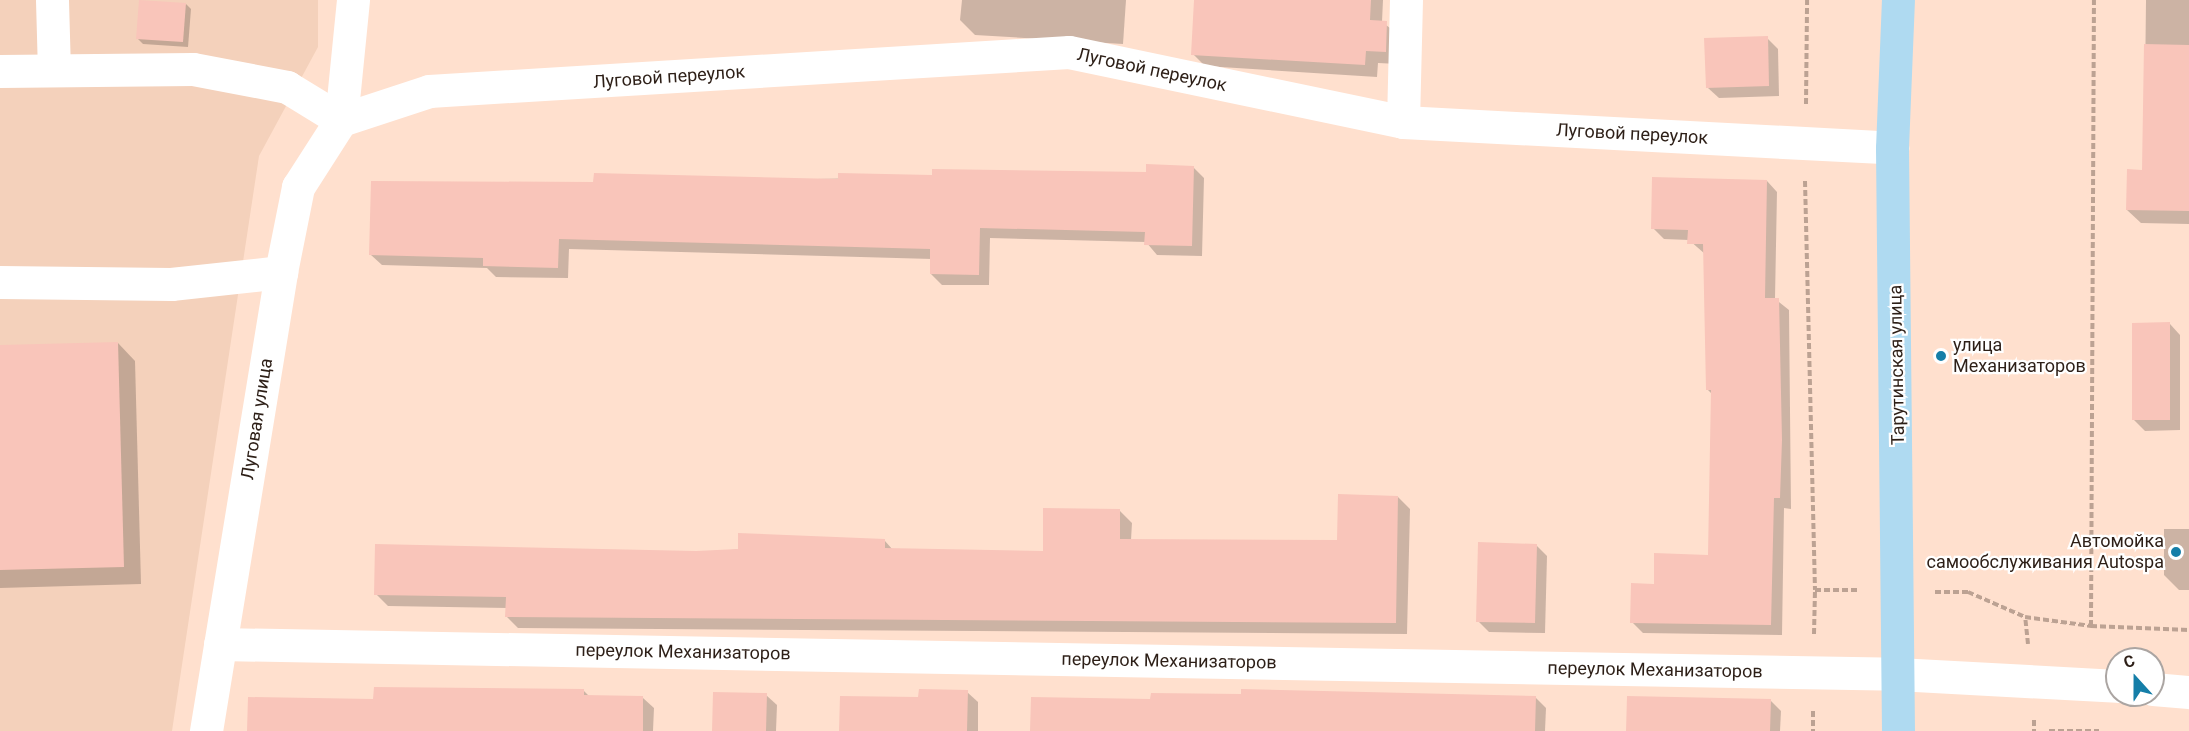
<!DOCTYPE html>
<meta charset="utf-8">
<style>
body{margin:0}
#map{position:relative;width:2189px;height:731px;overflow:hidden;background:#ffe0ce;font-family:Roboto,sans-serif}
div>[style]{position:absolute}
.built>*{inset:0;background:#f4d1bb}
.shadow>*{inset:0;background:#0003}
.building>*{inset:0;background:#f9c5ba}
.path>*{height:4px;margin-top:-2px;transform-origin:0;background:repeating-linear-gradient(90deg,#bca293 0 6px,transparent 0 9px)}
.minor>*{height:33px;margin:-16.5px;padding:0 16.5px;transform-origin:16.5px;border-radius:16.5px;background:#fff}
.major>*{height:33px;margin:-16.5px;padding:0 16.5px;transform-origin:16.5px;border-radius:16.5px;background:#afdaf1}
.dots>*{width:16px;height:16px;translate:-50% -50%;box-sizing:border-box;border:3px solid #fff;border-radius:50%}
span{translate:-50% -50%;white-space:nowrap;text-align:center;line-height:1.15;-webkit-text-stroke:4.5px #fff;paint-order:stroke}
.street-label{font-size:18px;color:#2d1f17}
.poi-label{font-size:18px;color:#2d1f17}
.left{translate:0 -50%;text-align:left}
.right{translate:-100% -50%;text-align:right}
.north{position:absolute;left:2105px;top:647px;width:60px;height:60px;box-sizing:border-box;background:#fff;border:2px solid #aba5a2;border-radius:50%;rotate:339deg;font-size:16px;font-weight:700;line-height:24px;text-align:center;color:#2d1f17}
.north::after{content:'';display:block;margin:auto;width:21px;height:27px;background:#157ea8;clip-path:polygon(50% 0,100% 100%,50% 72%,0 100%)}
</style>
<div id="map">
<div class="built">
<div style="clip-path:polygon(0 0,318px 0,318px 47px,259px 156px,172px 731px,0 731px)"></div>
</div>
<div class="shadow">
<div style="clip-path:polygon(962px 0,1126px 0,1123px 44px,975px 35px,960px 20px)"></div>
<div style="clip-path:polygon(1195px 0,1383px 0,1382px 22px,1398px 34px,1398px 64px,1378px 63px,1377px 77px,1205px 66px,1193px 54px)"></div>
<div style="clip-path:polygon(2146px 0,2189px 0,2189px 224px,2141px 223px,2127px 210px,2144px 171px)"></div>
<div style="clip-path:polygon(186px 4px,191px 9px,188px 47px,143px 44px,138px 39px)"></div>
<div style="clip-path:polygon(1767px 38px,1778px 49px,1779px 96px,1719px 98px,1708px 88px)"></div>
<div style="clip-path:polygon(1193px 167px,1204px 178px,1202px 256px,1157px 255px,1146px 242px,990px 238px,989px 285px,942px 285px,931px 274px,932px 259px,569px 249px,568px 278px,496px 277px,487px 268px,382px 265px,371px 255px,595px 183px,1147px 173px)"></div>
<div style="clip-path:polygon(1767px 181px,1777px 192px,1775px 299px,1789px 310px,1791px 509px,1784px 508px,1782px 635px,1643px 633px,1632px 622px,1655px 585px,1709px 556px,1712px 394px,1707px 389px,1705px 254px,1689px 240px,1664px 239px,1653px 228px)"></div>
<div style="clip-path:polygon(2170px 324px,2180px 335px,2180px 430px,2145px 431px,2134px 420px)"></div>
<div style="clip-path:polygon(118px 343px,135px 361px,141px 584px,0 588px,0 347px)"></div>
<div style="clip-path:polygon(1398px 497px,1410px 509px,1407px 634px,518px 628px,506px 616px,507px 608px,388px 606px,376px 594px,696px 552px,885px 541px,893px 550px,1044px 553px,1120px 511px,1132px 523px,1131px 540px,1338px 542px)"></div>
<div style="clip-path:polygon(2164px 529px,2189px 529px,2189px 590px,2179px 590px,2164px 575px)"></div>
<div style="clip-path:polygon(1536px 545px,1547px 556px,1545px 633px,1489px 632px,1478px 621px)"></div>
<div style="clip-path:polygon(583px 690px,589px 696px,643px 698px,654px 708px,653px 731px,249px 731px,375px 701px)"></div>
<div style="clip-path:polygon(967px 692px,978px 702px,978px 731px,841px 731px,920px 698px)"></div>
<div style="clip-path:polygon(766px 695px,777px 705px,776px 731px,714px 731px)"></div>
<div style="clip-path:polygon(1535px 697px,1546px 708px,1545px 731px,1032px 731px,1152px 700px)"></div>
<div style="clip-path:polygon(1770px 700px,1781px 711px,1780px 731px,1627px 731px)"></div>
</div>
<div class="building">
<div style="clip-path:polygon(139px 0,186px 3px,183px 42px,136px 39px)"></div>
<div style="clip-path:polygon(1194px 0,1371px 0,1370px 20px,1387px 21px,1386px 52px,1366px 51px,1365px 65px,1191px 55px)"></div>
<div style="clip-path:polygon(1768px 36px,1769px 86px,1706px 88px,1704px 38px)"></div>
<div style="clip-path:polygon(2144px 44px,2189px 45px,2189px 211px,2126px 210px,2127px 169px,2142px 170px)"></div>
<div style="clip-path:polygon(1146px 164px,1194px 166px,1192px 246px,1144px 245px,1145px 232px,980px 228px,979px 275px,930px 274px,930px 249px,559px 239px,558px 268px,483px 266px,483px 258px,369px 255px,371px 181px,593px 182px,594px 173px,838px 179px,838px 173px,932px 175px,932px 169px,1146px 172px)"></div>
<div style="clip-path:polygon(1652px 177px,1767px 180px,1765px 298px,1779px 298px,1782px 440px,1780px 498px,1774px 498px,1771px 625px,1630px 623px,1631px 583px,1654px 584px,1654px 553px,1708px 555px,1711px 390px,1706px 390px,1703px 244px,1687px 244px,1688px 230px,1651px 229px)"></div>
<div style="clip-path:polygon(2170px 322px,2170px 420px,2132px 420px,2132px 323px)"></div>
<div style="clip-path:polygon(118px 342px,124px 567px,0 570px,0 345px)"></div>
<div style="clip-path:polygon(1338px 494px,1398px 496px,1396px 623px,505px 617px,506px 597px,374px 595px,375px 544px,696px 551px,738px 549px,738px 533px,885px 539px,885px 548px,1043px 551px,1043px 508px,1120px 509px,1120px 539px,1337px 540px)"></div>
<div style="clip-path:polygon(1478px 542px,1537px 544px,1535px 623px,1476px 622px)"></div>
<div style="clip-path:polygon(374px 687px,584px 689px,584px 695px,643px 696px,643px 731px,247px 731px,248px 697px,373px 699px)"></div>
<div style="clip-path:polygon(919px 689px,968px 690px,967px 731px,839px 731px,840px 696px,918px 697px)"></div>
<div style="clip-path:polygon(1241px 689px,1536px 696px,1535px 731px,1030px 731px,1031px 697px,1150px 699px,1151px 693px,1241px 694px)"></div>
<div style="clip-path:polygon(713px 692px,767px 693px,766px 731px,712px 731px)"></div>
<div style="clip-path:polygon(1627px 696px,1771px 699px,1770px 731px,1626px 731px)"></div>
</div>
<div class="path">
<div style="left:1806px;top:104px;width:104px;rotate:-89.4deg"></div>
<div style="left:1805px;top:181px;width:409px;rotate:88.6deg"></div>
<div style="left:1935px;top:592px;width:33px"></div>
<div style="left:1968px;top:592px;width:62px;rotate:23.7deg"></div>
<div style="left:2091px;top:626px;width:626px;rotate:-89.73deg"></div>
<div style="left:1814px;top:634px;width:44px;rotate:-88.7deg"></div>
<div style="left:1815px;top:590px;width:43px"></div>
<div style="left:2028px;top:644px;width:27px;rotate:-96deg"></div>
<div style="left:2025px;top:617px;width:67px;rotate:7.8deg"></div>
<div style="left:2091px;top:626px;width:98px;rotate:2.3deg"></div>
<div style="left:1813px;top:711px;width:20px;rotate:90deg"></div>
<div style="left:2034px;top:720px;width:11px;rotate:90deg"></div>
<div style="left:2049px;top:731px;width:50px"></div>
</div>
<div class="minor">
<div style="left:52px;top:0;width:70px;rotate:88.4deg"></div>
<div style="left:0;top:71px;width:193px;rotate:-0.6deg"></div>
<div style="left:193px;top:69px;width:96px;rotate:10.8deg"></div>
<div style="left:287px;top:87px;width:63px;rotate:31.4deg"></div>
<div style="left:341px;top:120px;width:93px;rotate:-18.2deg"></div>
<div style="left:429px;top:91px;width:641px;rotate:-3.49deg"></div>
<div style="left:1069px;top:52px;width:341px;rotate:11.8deg"></div>
<div style="left:1403px;top:122px;width:490px;rotate:3deg"></div>
<div style="left:1403px;top:122px;width:122px;rotate:-88.6deg"></div>
<div style="left:0;top:282px;width:171px;rotate:0.7deg"></div>
<div style="left:171px;top:284px;width:111px;rotate:-6.2deg"></div>
<div style="left:220px;top:644px;width:1677px;rotate:1.02deg"></div>
<div style="left:1897px;top:674px;width:220px;rotate:3.1deg"></div>
<div style="left:2153px;top:689px;width:36px;rotate:5deg"></div>
<div style="left:206px;top:731px;width:465px;rotate:-80.7deg"></div>
<div style="left:281px;top:272px;width:87px;rotate:-78.7deg"></div>
<div style="left:298px;top:187px;width:80px;rotate:-57.3deg"></div>
<div style="left:341px;top:120px;width:121px;rotate:-84.3deg"></div>
</div>
<div class="major">
<div style="left:1898px;top:731px;width:583px;rotate:-90.59deg"></div>
<div style="left:1892px;top:148px;width:148px;rotate:-87.7deg"></div>
</div>
<div class="dots">
<div style="left:1941px;top:356px;background:#157ea8"></div>
<div style="left:2176px;top:552px;background:#157ea8"></div>
</div>
<div class="street-label">
<span style="left:1152px;top:70px;rotate:12deg">Луговой переулок</span>
<span style="left:669px;top:77px;rotate:-4deg">Луговой переулок</span>
<span style="left:1632px;top:134px;rotate:3deg">Луговой переулок</span>
<span style="left:1897px;top:365px;rotate:-91deg">Тарутинская улица</span>
<span style="left:257px;top:419px;rotate:-81deg">Луговая улица</span>
<span style="left:683px;top:652px;rotate:1deg">переулок Механизаторов</span>
<span style="left:1169px;top:661px;rotate:1deg">переулок Механизаторов</span>
<span style="left:1655px;top:670px;rotate:1deg">переулок Механизаторов</span>
</div>
<div class="poi-label">
<span class="left" style="left:1953px;top:356px">улица<br>Механизаторов</span>
<span class="right" style="left:2164px;top:552px">Автомойка<br>самообслуживания Autospa</span>
</div>
<div class="north">С</div>
</div>
